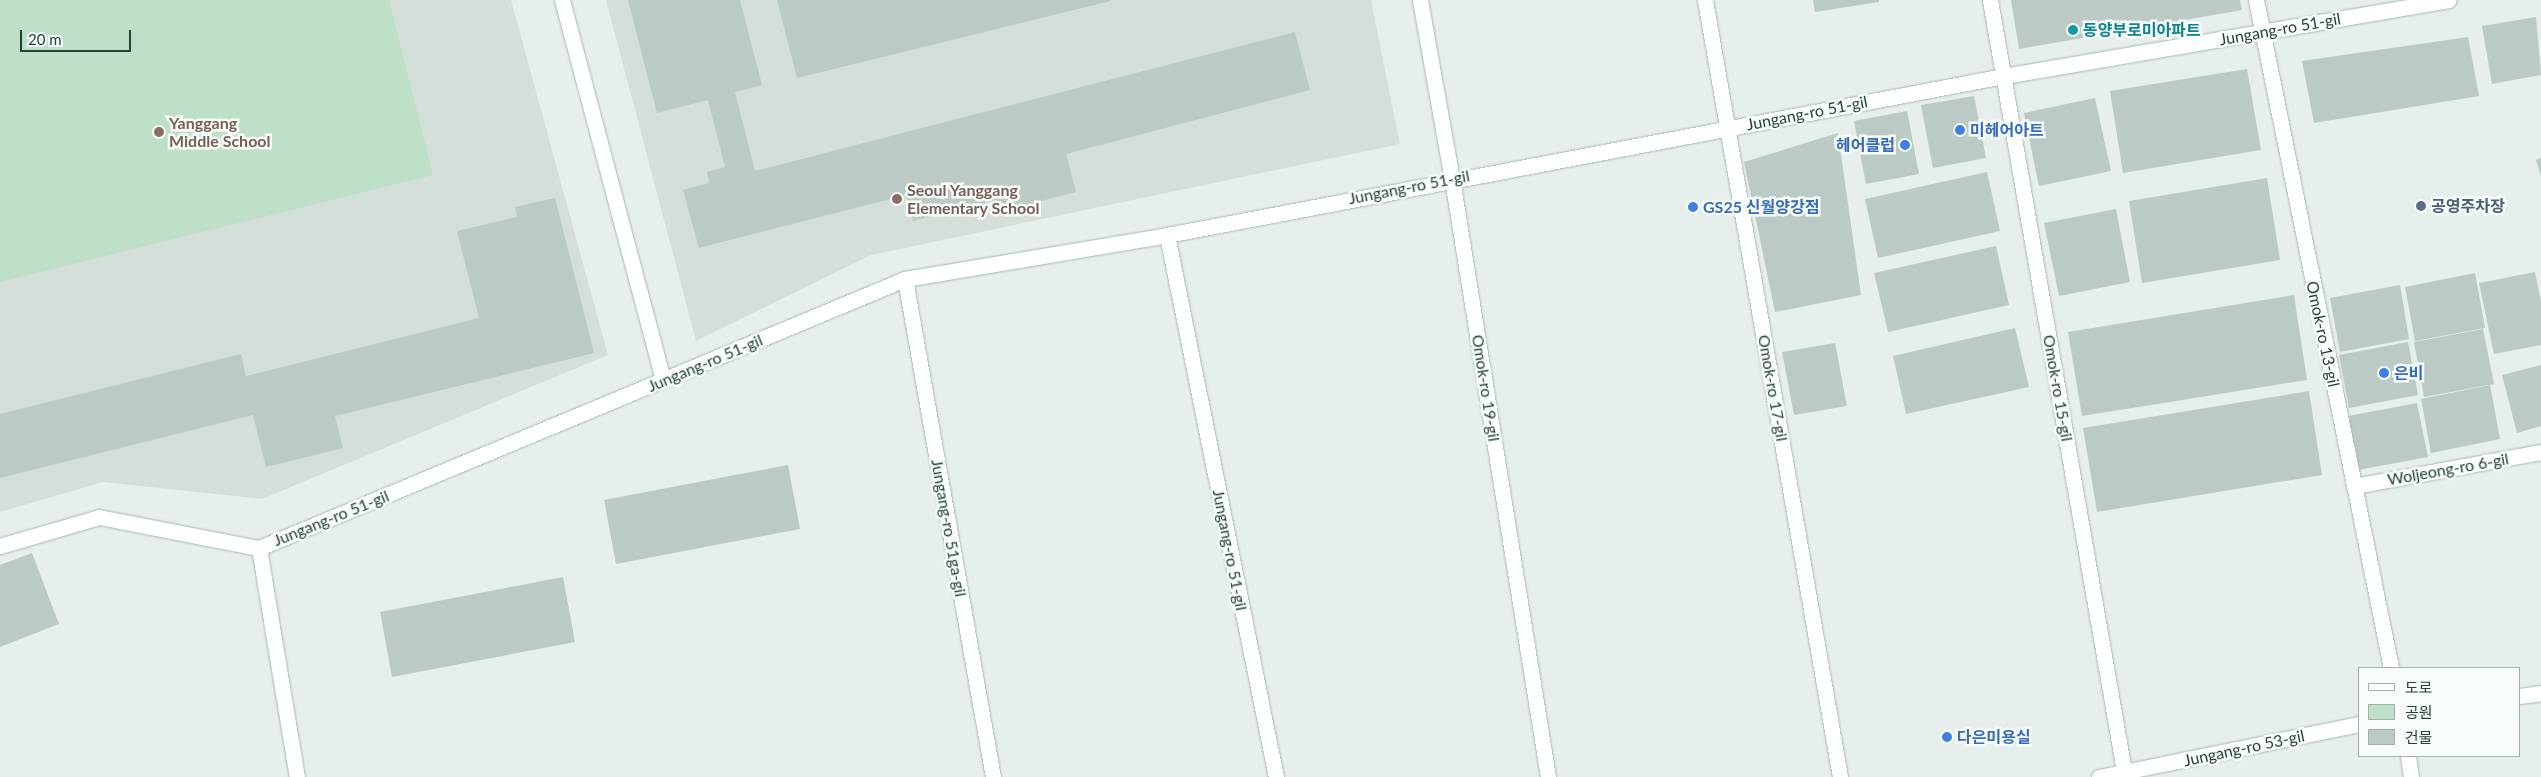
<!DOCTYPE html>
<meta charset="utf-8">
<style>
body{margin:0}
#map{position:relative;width:2541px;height:777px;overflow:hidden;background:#e6efeb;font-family:Lato,"Noto Sans KR",sans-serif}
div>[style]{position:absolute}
.built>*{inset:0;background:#d4dfda}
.green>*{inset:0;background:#bfe0c8}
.building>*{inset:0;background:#bbcac4}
.roads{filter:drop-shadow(0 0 1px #a8b8b2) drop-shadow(0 0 1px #a8b8b2)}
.minor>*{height:15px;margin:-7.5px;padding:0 7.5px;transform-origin:7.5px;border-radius:7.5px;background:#fff}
.dots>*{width:14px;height:14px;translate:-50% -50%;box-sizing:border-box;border:2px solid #f7fbf9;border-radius:50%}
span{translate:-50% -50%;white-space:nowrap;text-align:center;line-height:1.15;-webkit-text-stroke:5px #f7fbf9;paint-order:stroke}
.street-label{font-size:16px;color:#24423a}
.culture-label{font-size:16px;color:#0d838f;font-weight:700}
.left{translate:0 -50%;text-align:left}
.education-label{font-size:16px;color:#785e54;font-weight:700}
.shop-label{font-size:16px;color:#366cbe;font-weight:700}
.right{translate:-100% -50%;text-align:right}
.service-label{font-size:16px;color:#4e5e75;font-weight:700}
.legend{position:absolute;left:2358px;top:667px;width:162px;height:90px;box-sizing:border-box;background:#f7fbf9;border:1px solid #a3b1ad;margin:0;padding:6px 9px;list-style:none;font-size:15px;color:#24423a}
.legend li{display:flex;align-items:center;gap:10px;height:25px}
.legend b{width:25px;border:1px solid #a3b1ad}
.scale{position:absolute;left:20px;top:30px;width:111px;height:22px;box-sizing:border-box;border:2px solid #24423a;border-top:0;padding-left:6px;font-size:15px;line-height:18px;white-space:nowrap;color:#24423a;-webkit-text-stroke:4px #f7fbf9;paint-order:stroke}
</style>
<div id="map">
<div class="built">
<div style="clip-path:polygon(0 0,511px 0,608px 355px,262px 499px,103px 482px,0 512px)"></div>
<div style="clip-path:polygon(606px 0,1371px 0,1400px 144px,871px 255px,696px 341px)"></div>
</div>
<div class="green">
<div style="clip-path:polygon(0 0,389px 0,433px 175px,0 282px)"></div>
</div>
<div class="building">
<div style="clip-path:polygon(628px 0,740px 0,762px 85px,735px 92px,755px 171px,1295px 32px,1310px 90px,1066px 154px,1076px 192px,999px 212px,996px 200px,913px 221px,906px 195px,699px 248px,683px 190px,709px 183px,707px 172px,725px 167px,708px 100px,657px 113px)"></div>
<div style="clip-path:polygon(777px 0,1111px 0,1111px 1px,797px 78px)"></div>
<div style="clip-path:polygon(1813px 0,1879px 0,1879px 2px,1815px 12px)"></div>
<div style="clip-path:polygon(2011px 0,2240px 0,2242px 10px,2019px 49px)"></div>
<div style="clip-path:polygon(2536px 17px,2541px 75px,2492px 84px,2482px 26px)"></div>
<div style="clip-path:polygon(2468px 37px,2479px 96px,2314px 123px,2302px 61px)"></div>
<div style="clip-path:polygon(2247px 69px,2261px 150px,2123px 173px,2110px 91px)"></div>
<div style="clip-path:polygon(1974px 96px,1986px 158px,1933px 168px,1921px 105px)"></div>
<div style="clip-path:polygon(2095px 98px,2111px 171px,2039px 186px,2024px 113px)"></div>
<div style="clip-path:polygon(1907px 111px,1919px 174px,1866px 184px,1854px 121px)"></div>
<div style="clip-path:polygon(1838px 133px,1861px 295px,1775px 312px,1744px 162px)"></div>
<div style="clip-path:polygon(2541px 158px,2541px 176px,2536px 160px)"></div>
<div style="clip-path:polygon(1987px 172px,2000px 231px,1878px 258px,1865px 199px)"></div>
<div style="clip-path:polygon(2267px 178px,2280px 260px,2142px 283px,2129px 201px)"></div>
<div style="clip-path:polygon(555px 198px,594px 353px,335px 416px,343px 448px,266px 467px,253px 415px,0 478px,0 414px,241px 354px,246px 376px,479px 318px,457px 231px,517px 217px,515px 207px)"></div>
<div style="clip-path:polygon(2116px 209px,2130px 282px,2059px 296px,2044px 223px)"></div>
<div style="clip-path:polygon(1996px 246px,2009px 305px,1888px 332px,1874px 273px)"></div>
<div style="clip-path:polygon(2535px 272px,2541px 302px,2541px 345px,2494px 354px,2479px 283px)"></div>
<div style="clip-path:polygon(2475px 273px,2485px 328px,2415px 341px,2405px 287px)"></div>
<div style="clip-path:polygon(2400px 285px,2409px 339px,2340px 352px,2330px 298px)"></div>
<div style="clip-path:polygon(2294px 295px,2307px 380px,2082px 416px,2068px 332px)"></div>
<div style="clip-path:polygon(2015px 328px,2029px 387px,1906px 414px,1893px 356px)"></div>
<div style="clip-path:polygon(2483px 329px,2494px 384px,2424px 397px,2414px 342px)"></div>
<div style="clip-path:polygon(2408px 342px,2418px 395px,2349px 408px,2339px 355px)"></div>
<div style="clip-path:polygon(1835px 343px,1847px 406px,1794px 415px,1782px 352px)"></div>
<div style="clip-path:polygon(2541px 365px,2541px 426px,2517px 433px,2502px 375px)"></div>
<div style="clip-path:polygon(2490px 385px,2500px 439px,2431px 453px,2421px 399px)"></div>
<div style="clip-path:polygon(2309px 391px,2322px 475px,2097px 512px,2083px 428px)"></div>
<div style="clip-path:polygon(2417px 403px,2428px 457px,2358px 470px,2348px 416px)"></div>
<div style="clip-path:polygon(788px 465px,800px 529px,616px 564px,604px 500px)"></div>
<div style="clip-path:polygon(32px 553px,59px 624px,0 647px,0 565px)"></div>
<div style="clip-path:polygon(563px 577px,575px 642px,392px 677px,380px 612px)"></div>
</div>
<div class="roads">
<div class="minor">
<div style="left:562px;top:0;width:393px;rotate:75.1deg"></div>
<div style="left:1420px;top:0;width:182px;rotate:79.9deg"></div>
<div style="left:1452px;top:179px;width:606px;rotate:80.88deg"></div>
<div style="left:1705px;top:0;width:789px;rotate:80.14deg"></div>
<div style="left:1990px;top:0;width:789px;rotate:80.14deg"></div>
<div style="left:2256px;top:0;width:682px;rotate:78.57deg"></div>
<div style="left:1167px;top:235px;width:553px;rotate:78.63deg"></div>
<div style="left:905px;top:279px;width:506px;rotate:79.98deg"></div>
<div style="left:2354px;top:486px;width:190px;rotate:-10.3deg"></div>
<div style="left:0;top:546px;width:103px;rotate:-16.3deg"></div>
<div style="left:99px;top:517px;width:163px;rotate:11deg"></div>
<div style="left:259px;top:548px;width:700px;rotate:-22.61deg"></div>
<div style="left:905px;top:279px;width:266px;rotate:-9.5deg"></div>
<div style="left:1167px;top:235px;width:852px;rotate:-10.76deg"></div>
<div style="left:2004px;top:76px;width:451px;rotate:-9.7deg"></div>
<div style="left:259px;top:548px;width:232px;rotate:80.6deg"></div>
<div style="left:2520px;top:696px;width:21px;rotate:-8deg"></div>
<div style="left:2408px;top:756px;width:21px;rotate:82deg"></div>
<div style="left:2099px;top:777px;width:266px;rotate:-11.5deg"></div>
</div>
</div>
<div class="dots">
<div style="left:2073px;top:30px;background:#0f9aa8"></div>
<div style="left:1960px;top:130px;background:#3f7fe0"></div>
<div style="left:159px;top:132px;background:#8d6e63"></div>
<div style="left:1905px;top:145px;background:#3f7fe0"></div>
<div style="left:897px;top:199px;background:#8d6e63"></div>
<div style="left:2421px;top:206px;background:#5c6f8a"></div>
<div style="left:1693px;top:207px;background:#3f7fe0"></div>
<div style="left:2384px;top:373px;background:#3f7fe0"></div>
<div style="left:1947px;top:737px;background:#3f7fe0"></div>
</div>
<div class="street-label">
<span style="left:2280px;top:29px;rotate:-10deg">Jungang-ro 51-gil</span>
<span style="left:1807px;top:113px;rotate:-11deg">Jungang-ro 51-gil</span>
<span style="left:1409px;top:187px;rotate:-11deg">Jungang-ro 51-gil</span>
<span style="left:2323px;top:334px;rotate:78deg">Omok-ro 13-gil</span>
<span style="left:705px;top:363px;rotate:-23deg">Jungang-ro 51-gil</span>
<span style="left:1486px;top:388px;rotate:81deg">Omok-ro 19-gil</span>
<span style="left:1773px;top:388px;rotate:80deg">Omok-ro 17-gil</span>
<span style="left:2058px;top:388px;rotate:80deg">Omok-ro 15-gil</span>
<span style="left:2448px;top:469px;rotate:-10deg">Woljeong-ro 6-gil</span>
<span style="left:331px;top:518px;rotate:-22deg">Jungang-ro 51-gil</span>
<span style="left:949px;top:528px;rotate:80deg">Jungang-ro 51ga-gil</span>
<span style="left:1230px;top:550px;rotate:79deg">Jungang-ro 51-gil</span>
<span style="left:2244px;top:748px;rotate:-12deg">Jungang-ro 53-gil</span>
</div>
<div class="culture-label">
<span class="left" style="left:2083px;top:30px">동양부로미아파트</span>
</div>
<div class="education-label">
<span class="left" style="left:169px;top:132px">Yanggang<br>Middle School</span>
<span class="left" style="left:907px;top:199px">Seoul Yanggang<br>Elementary School</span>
</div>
<div class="shop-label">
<span class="left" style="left:1970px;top:130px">미헤어아트</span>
<span class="right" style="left:1895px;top:145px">헤어클럽</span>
<span class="left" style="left:1703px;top:207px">GS25 신월양강점</span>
<span class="left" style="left:2394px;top:373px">은비</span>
<span class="left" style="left:1957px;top:737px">다은미용실</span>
</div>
<div class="service-label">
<span class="left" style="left:2431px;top:206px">공영주차장</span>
</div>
<ul class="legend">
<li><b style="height:6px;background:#fff"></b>도로</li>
<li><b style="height:14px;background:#bfe0c8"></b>공원</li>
<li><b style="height:14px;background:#bbcac4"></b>건물</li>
</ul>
<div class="scale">20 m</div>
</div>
